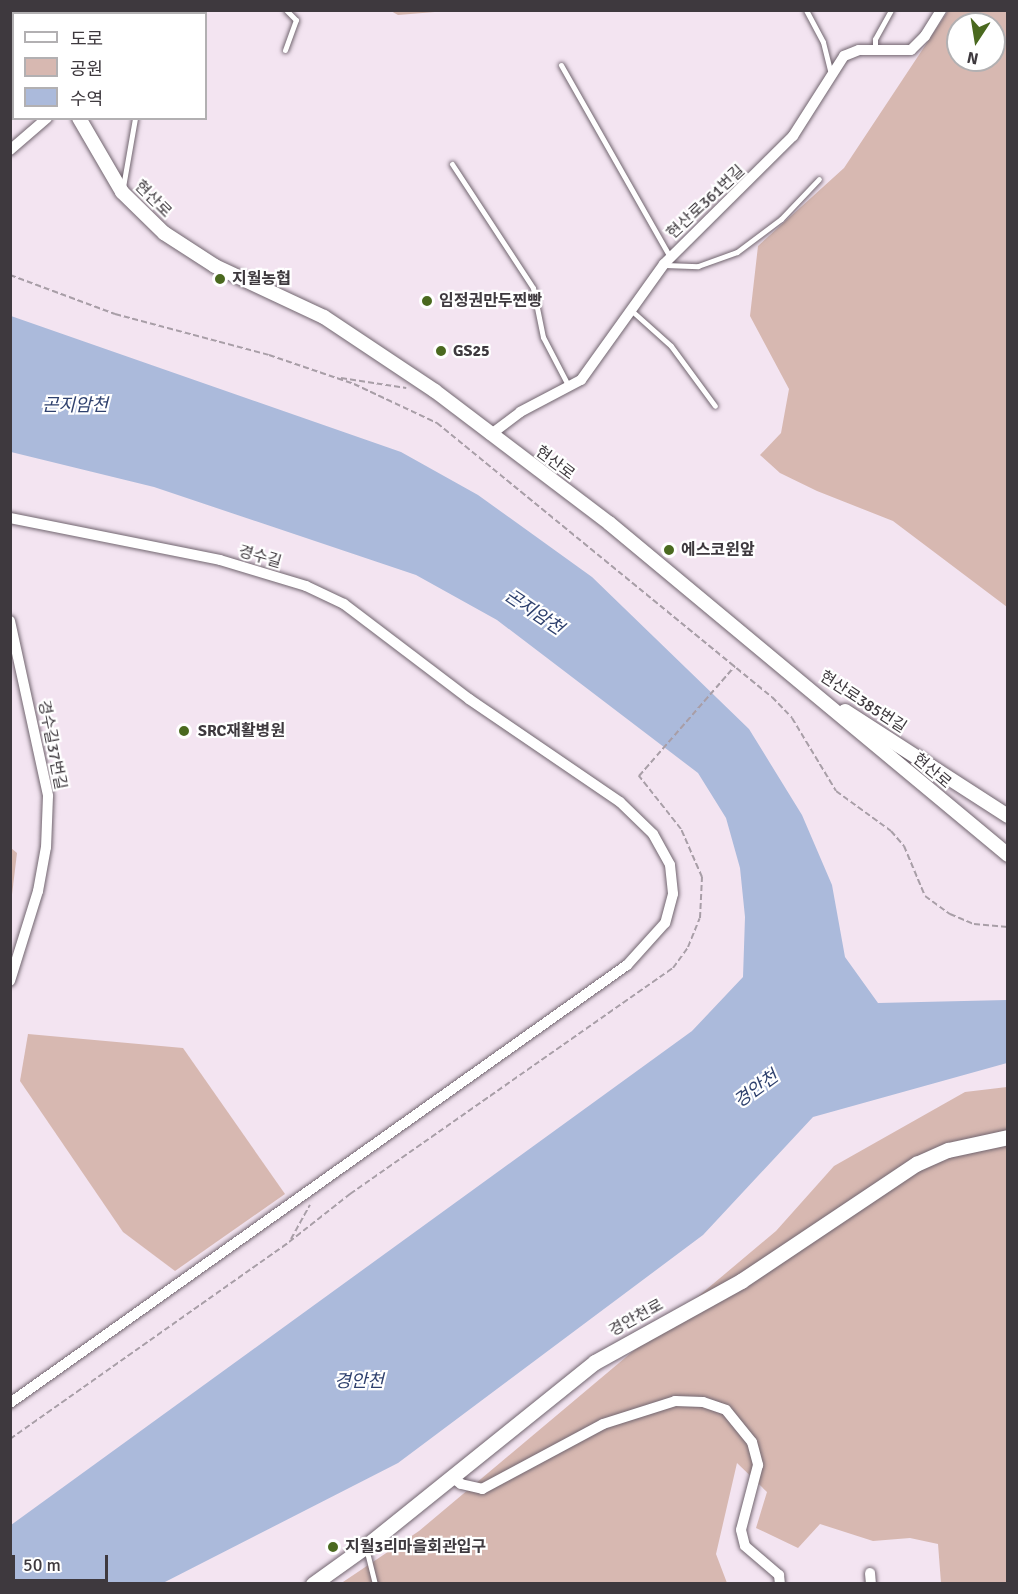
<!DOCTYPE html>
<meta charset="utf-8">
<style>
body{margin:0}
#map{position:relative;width:1018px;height:1594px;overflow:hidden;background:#f3e4f1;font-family:Signika,"Noto Sans KR",sans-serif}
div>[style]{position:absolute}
.green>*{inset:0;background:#d7b8b1}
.water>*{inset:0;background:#abbadb}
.path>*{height:2px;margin-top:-1px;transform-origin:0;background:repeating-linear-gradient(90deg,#a89ea7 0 6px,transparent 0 9px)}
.roads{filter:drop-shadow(0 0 2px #71656f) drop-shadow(0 0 2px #71656f)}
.service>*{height:5px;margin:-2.5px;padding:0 2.5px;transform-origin:2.5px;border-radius:2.5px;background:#fff}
.minor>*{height:10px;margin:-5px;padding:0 5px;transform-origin:5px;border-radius:5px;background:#fff}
.tertiary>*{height:14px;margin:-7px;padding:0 7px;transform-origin:7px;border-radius:7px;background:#fff}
.secondary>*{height:15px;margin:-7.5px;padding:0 7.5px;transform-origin:7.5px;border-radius:7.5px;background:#fff}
.dots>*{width:16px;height:16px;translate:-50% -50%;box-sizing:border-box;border:3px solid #fff;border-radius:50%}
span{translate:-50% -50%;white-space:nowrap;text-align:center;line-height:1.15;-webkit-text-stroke:4.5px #fff;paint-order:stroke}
.street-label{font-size:16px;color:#3e393e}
.poi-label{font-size:16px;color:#3e393e;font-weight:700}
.left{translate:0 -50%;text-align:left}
.water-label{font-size:18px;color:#2f416e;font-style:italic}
.frame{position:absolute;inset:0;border:12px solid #3e393e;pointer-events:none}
.legend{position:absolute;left:12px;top:12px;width:195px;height:108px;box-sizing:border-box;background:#fff;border:2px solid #b2b0b2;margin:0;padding:8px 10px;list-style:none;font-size:18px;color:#3e393e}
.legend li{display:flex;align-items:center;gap:12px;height:30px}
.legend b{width:30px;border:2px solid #b2b0b2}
.north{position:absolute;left:946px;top:12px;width:60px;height:60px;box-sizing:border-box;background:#fff;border:2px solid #b2b0b2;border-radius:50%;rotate:192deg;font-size:16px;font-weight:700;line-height:24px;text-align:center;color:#3e393e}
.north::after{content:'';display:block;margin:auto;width:21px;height:27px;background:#4a691f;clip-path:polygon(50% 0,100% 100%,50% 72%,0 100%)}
.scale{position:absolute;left:12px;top:1555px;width:96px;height:27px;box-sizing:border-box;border:3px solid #3e393e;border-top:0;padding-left:8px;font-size:18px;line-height:21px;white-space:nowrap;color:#3e393e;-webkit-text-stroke:4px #fff;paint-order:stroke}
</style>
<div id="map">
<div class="green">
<div style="clip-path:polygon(391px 11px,447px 11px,398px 15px)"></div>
<div style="clip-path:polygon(evenodd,948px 11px,1007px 11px,1007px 607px,893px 521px,817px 491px,780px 473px,760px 455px,781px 433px,789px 389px,750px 316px,758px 246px,844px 168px,948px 11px,958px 24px,994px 24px,994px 60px,958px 60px,958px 24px)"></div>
<div style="clip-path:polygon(11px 848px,17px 853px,11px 903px)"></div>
<div style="clip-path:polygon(28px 1034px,183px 1048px,285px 1194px,175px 1271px,123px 1232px,20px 1081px)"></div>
<div style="clip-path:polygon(1007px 1087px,1007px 1583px,941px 1583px,938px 1544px,910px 1538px,873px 1541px,820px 1524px,798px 1548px,756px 1528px,767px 1492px,737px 1463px,716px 1554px,727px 1583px,340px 1584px,419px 1531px,776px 1231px,834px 1166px,965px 1092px)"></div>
</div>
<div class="water">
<div style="clip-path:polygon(11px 316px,401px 452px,478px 495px,592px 577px,749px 729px,802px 815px,832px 885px,845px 957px,878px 1003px,1007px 1000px,1007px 1063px,813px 1117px,703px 1235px,398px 1463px,163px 1583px,11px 1583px,11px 1525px,692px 1031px,743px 977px,745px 917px,740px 868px,726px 818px,698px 773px,497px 620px,416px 575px,154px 487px,11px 452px)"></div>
</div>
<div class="path">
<div style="left:10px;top:275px;width:112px;rotate:20.4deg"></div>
<div style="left:115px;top:314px;width:159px;rotate:14.9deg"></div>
<div style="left:269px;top:355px;width:90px;rotate:18.8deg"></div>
<div style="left:354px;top:384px;width:92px;rotate:25.2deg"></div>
<div style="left:437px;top:423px;width:433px;rotate:39.3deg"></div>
<div style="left:772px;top:697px;width:29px;rotate:46deg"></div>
<div style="left:792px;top:718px;width:85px;rotate:58.9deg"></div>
<div style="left:836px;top:791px;width:68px;rotate:36deg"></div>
<div style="left:891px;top:831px;width:20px;rotate:49deg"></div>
<div style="left:904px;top:846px;width:54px;rotate:67.2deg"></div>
<div style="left:925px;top:896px;width:31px;rotate:36deg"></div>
<div style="left:950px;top:914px;width:26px;rotate:23deg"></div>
<div style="left:974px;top:924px;width:34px;rotate:5deg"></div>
<div style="left:341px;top:378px;width:66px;rotate:8.7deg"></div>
<div style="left:291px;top:1239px;width:39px;rotate:-61deg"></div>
<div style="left:10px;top:1439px;width:342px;rotate:-35.2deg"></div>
<div style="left:289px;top:1242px;width:78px;rotate:-38.2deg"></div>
<div style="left:350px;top:1194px;width:394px;rotate:-35deg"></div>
<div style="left:673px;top:968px;width:26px;rotate:-54deg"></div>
<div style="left:688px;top:947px;width:31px;rotate:-68deg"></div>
<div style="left:700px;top:918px;width:41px;rotate:-87.2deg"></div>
<div style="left:702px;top:877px;width:52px;rotate:-113.6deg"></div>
<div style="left:681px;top:829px;width:68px;rotate:-128.4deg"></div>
<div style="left:639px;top:776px;width:146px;rotate:-48.9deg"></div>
</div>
<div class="roads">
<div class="service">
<div style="left:806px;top:10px;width:36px;rotate:62deg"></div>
<div style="left:823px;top:42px;width:32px;rotate:76deg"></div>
<div style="left:160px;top:14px;width:4px;rotate:-63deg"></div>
<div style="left:285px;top:50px;width:32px;rotate:-70deg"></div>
<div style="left:296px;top:20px;width:14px;rotate:-135deg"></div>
<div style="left:875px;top:50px;width:11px;rotate:-90deg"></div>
<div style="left:875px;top:39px;width:33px;rotate:-61deg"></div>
<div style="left:561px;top:65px;width:221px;rotate:60.4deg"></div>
<div style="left:452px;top:164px;width:148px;rotate:56.8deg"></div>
<div style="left:533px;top:288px;width:50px;rotate:78.5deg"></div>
<div style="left:543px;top:337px;width:56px;rotate:62.5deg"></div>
<div style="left:123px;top:187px;width:70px;rotate:-80.1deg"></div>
<div style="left:665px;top:265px;width:33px;rotate:2deg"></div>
<div style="left:698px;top:266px;width:41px;rotate:-19.7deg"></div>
<div style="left:737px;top:252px;width:55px;rotate:-36.9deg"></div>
<div style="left:781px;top:219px;width:55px;rotate:-46.5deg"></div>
<div style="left:632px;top:311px;width:52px;rotate:41.9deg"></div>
<div style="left:671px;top:346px;width:74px;rotate:53.7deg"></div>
<div style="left:366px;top:1548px;width:37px;rotate:76deg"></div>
</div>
<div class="minor">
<div style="left:10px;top:150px;width:49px;rotate:-40.9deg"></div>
<div style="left:490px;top:435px;width:38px;rotate:-37deg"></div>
<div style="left:520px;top:412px;width:69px;rotate:-27.7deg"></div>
<div style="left:581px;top:380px;width:143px;rotate:-54.4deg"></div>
<div style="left:664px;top:264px;width:182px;rotate:-44.8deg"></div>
<div style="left:793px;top:136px;width:95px;rotate:-57.5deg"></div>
<div style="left:844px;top:56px;width:16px;rotate:-22deg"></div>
<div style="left:859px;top:50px;width:52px"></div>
<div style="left:911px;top:50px;width:20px;rotate:-45deg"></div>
<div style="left:925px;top:36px;width:31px;rotate:-58deg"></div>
<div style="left:10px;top:518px;width:214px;rotate:11.3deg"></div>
<div style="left:220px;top:560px;width:90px;rotate:16.8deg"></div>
<div style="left:306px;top:586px;width:42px;rotate:25.3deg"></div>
<div style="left:344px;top:604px;width:157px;rotate:37.2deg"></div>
<div style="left:469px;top:699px;width:183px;rotate:34.3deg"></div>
<div style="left:620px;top:802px;width:46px;rotate:44.1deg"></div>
<div style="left:653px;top:834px;width:35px;rotate:61deg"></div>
<div style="left:670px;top:865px;width:29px;rotate:84deg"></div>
<div style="left:673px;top:894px;width:30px;rotate:105deg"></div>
<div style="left:665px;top:923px;width:57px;rotate:132.1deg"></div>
<div style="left:627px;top:965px;width:757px;rotate:144.63deg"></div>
<div style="left:10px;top:621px;width:179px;rotate:77.7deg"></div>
<div style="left:48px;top:796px;width:51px;rotate:92.2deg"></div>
<div style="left:46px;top:847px;width:45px;rotate:100.3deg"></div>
<div style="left:38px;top:891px;width:94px;rotate:107.3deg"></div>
<div style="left:452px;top:1477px;width:11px;rotate:38deg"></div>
<div style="left:461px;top:1484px;width:22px;rotate:13deg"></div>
<div style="left:482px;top:1489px;width:137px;rotate:-28.2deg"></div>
<div style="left:603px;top:1424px;width:76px;rotate:-17.7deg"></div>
<div style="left:675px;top:1401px;width:28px;rotate:2deg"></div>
<div style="left:703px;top:1402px;width:24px;rotate:19deg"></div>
<div style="left:726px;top:1410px;width:41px;rotate:50.9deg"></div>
<div style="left:752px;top:1442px;width:24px;rotate:75deg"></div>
<div style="left:758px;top:1465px;width:67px;rotate:104.7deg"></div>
<div style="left:741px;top:1530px;width:16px;rotate:76deg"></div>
<div style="left:745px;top:1546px;width:45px;rotate:40.5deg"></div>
<div style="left:779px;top:1575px;width:9px;rotate:84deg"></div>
<div style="left:870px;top:1573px;width:11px;rotate:85deg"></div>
</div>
<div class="tertiary">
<div style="left:22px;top:10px;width:4px;rotate:76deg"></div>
<div style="left:79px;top:118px;width:86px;rotate:59.8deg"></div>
<div style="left:122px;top:192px;width:59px;rotate:44.3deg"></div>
<div style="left:164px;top:233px;width:61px;rotate:32.9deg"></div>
<div style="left:215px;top:266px;width:120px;rotate:25.1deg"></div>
<div style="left:324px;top:317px;width:133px;rotate:33.7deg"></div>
<div style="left:435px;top:391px;width:218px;rotate:37.2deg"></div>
<div style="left:609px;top:523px;width:519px;rotate:39.76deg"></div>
<div style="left:845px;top:711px;width:194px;rotate:32.8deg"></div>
</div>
<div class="secondary">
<div style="left:313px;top:1584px;width:65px;rotate:-35.6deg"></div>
<div style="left:366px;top:1546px;width:294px;rotate:-38.8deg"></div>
<div style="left:595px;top:1362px;width:167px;rotate:-29deg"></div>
<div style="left:741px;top:1281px;width:211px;rotate:-33.8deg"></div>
<div style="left:916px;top:1164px;width:35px;rotate:-24deg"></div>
<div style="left:948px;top:1150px;width:61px;rotate:-12.2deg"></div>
</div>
</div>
<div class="dots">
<div style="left:220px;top:279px;background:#4a691f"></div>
<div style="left:427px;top:301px;background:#4a691f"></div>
<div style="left:441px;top:351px;background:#4a691f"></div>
<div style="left:669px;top:550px;background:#4a691f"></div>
<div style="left:184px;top:731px;background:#4a691f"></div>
<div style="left:333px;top:1547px;background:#4a691f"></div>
</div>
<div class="street-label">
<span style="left:153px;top:199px;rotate:45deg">현산로</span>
<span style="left:706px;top:202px;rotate:-43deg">현산로361번길</span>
<span style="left:555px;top:463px;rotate:37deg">현산로</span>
<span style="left:260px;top:557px;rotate:16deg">경수길</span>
<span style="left:863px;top:702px;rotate:33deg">현산로385번길</span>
<span style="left:52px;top:745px;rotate:79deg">경수길37번길</span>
<span style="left:932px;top:771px;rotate:40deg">현산로</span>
<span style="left:636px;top:1318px;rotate:-29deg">경안천로</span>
</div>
<div class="poi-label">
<span class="left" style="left:232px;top:279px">지월농협</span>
<span class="left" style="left:439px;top:301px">임정권만두찐빵</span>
<span class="left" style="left:453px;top:351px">GS25</span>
<span class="left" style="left:681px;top:550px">에스코윈앞</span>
<span class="left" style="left:198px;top:731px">SRC재활병원</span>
<span class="left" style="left:345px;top:1547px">지월3리마을회관입구</span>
</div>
<div class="water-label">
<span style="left:75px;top:405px">곤지암천</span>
<span style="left:534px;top:612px;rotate:34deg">곤지암천</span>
<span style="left:756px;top:1089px;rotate:-36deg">경안천</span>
<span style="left:359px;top:1381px">경안천</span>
</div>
<div class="frame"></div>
<ul class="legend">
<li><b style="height:8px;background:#fff"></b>도로</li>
<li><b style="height:16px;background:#d7b8b1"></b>공원</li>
<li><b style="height:16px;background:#abbadb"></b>수역</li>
</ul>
<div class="north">N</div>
<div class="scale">50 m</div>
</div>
